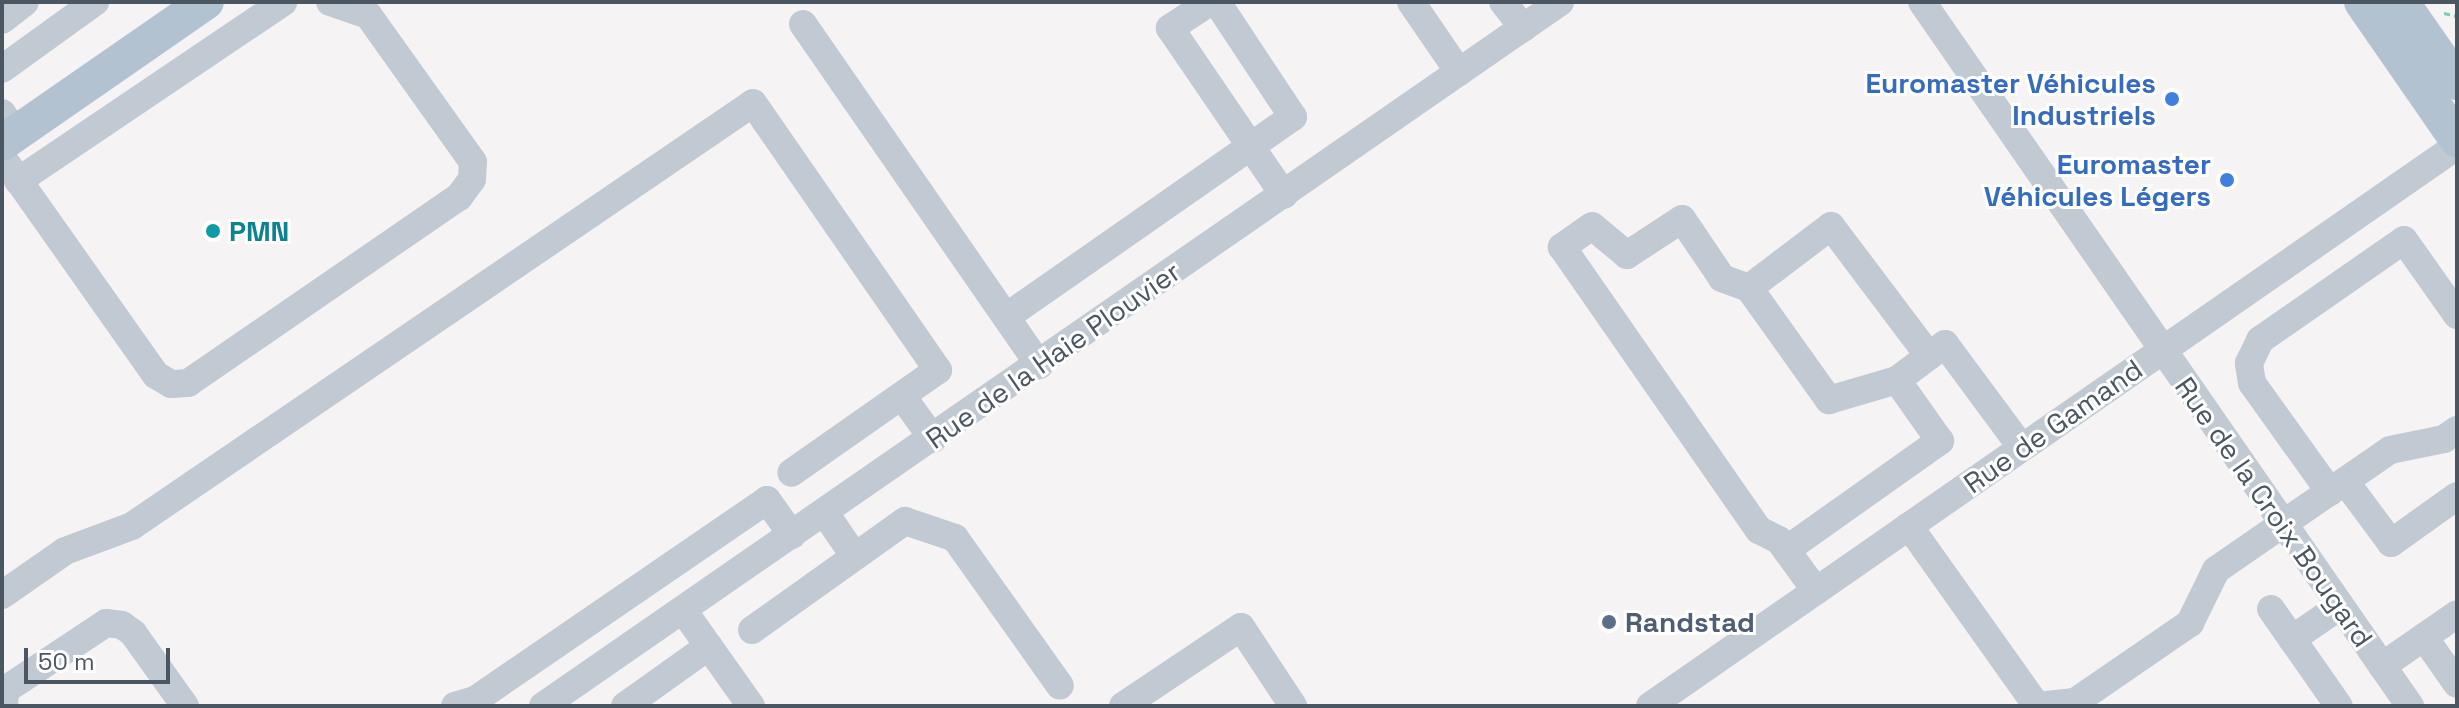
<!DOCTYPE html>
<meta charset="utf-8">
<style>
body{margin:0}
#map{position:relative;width:2459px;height:708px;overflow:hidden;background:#f5f3f3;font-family:"Space Grotesk",sans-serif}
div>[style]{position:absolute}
.path>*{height:3px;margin-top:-1.5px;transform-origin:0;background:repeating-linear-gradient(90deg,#7ad0a6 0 6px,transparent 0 10px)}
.minor>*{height:28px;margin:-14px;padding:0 14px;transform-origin:14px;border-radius:14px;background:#c1cad2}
.major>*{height:36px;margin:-18px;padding:0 18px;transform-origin:18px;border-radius:18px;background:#b3c2d1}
.dots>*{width:22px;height:22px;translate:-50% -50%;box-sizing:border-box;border:4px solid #fff;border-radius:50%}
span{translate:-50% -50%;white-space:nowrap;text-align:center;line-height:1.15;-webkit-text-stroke:6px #fff;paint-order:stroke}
.shop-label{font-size:28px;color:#366cbe;font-weight:700}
.right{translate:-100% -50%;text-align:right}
.culture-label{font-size:28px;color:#0d838f;font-weight:700}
.left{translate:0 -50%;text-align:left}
.street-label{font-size:28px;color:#4a5661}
.service-label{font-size:28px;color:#4e5e75;font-weight:700}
.frame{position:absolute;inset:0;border:4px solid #4a5661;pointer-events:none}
.scale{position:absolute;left:24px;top:648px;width:146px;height:36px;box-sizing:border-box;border:4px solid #4a5661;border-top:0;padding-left:10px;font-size:24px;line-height:28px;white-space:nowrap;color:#4a5661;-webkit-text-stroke:6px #fff;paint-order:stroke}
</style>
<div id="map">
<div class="path">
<div style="left:2444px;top:13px;width:13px;rotate:13deg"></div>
</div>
<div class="minor">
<div style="left:1210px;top:2px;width:48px;rotate:147deg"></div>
<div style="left:1170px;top:28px;width:202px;rotate:55.7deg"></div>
<div style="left:1411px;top:2px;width:85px;rotate:55.6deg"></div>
<div style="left:1503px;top:2px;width:33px;rotate:52deg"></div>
<div style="left:1922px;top:2px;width:857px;rotate:55.27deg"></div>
<div style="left:2px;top:20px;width:29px;rotate:-38deg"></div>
<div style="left:803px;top:24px;width:415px;rotate:55.3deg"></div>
<div style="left:2px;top:69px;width:115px;rotate:-35.8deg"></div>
<div style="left:2px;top:113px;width:24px;rotate:55deg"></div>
<div style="left:2px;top:157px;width:267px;rotate:54.8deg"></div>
<div style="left:156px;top:375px;width:17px;rotate:31deg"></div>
<div style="left:171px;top:384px;width:17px;rotate:-3deg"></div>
<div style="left:188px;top:383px;width:329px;rotate:-34.5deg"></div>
<div style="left:459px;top:197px;width:22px;rotate:-54deg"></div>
<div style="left:472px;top:179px;width:17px;rotate:-87deg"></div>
<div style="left:473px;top:162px;width:181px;rotate:-125.5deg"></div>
<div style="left:368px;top:15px;width:40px;rotate:-161.1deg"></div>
<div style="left:18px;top:181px;width:320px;rotate:-34deg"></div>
<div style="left:1749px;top:288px;width:29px;rotate:-160deg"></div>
<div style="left:1722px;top:278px;width:71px;rotate:-124.1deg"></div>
<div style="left:1682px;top:219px;width:66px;rotate:146.8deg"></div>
<div style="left:1627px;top:255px;width:45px;rotate:-140.4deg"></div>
<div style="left:1592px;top:226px;width:37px;rotate:145deg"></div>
<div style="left:1562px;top:247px;width:345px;rotate:55.2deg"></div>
<div style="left:1759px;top:530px;width:22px;rotate:27deg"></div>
<div style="left:1779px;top:540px;width:63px;rotate:54deg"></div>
<div style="left:1006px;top:317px;width:350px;rotate:-34.9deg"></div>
<div style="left:1293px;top:117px;width:138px;rotate:-123.5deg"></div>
<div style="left:1929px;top:356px;width:163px;rotate:-127deg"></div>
<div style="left:1831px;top:226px;width:103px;rotate:142.9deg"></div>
<div style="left:1749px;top:288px;width:138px;rotate:54.5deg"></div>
<div style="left:1829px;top:400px;width:71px;rotate:-16.4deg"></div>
<div style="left:1897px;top:380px;width:60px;rotate:-36.9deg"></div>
<div style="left:1945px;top:344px;width:129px;rotate:53.5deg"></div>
<div style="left:902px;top:396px;width:53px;rotate:54.2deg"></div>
<div style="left:2345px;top:481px;width:77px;rotate:53.4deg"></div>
<div style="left:2391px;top:543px;width:81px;rotate:-35.5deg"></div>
<div style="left:2330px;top:492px;width:134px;rotate:-125.6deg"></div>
<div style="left:2252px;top:383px;width:20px;rotate:-99deg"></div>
<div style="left:2249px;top:363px;width:25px;rotate:-64deg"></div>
<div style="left:2260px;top:340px;width:175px;rotate:-34.8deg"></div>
<div style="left:2404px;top:240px;width:92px;rotate:54.8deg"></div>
<div style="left:825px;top:513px;width:50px;rotate:55.7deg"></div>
<div style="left:1909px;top:526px;width:221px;rotate:54.6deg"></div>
<div style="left:2037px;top:706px;width:38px;rotate:-6deg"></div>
<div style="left:2075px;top:702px;width:140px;rotate:-34.5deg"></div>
<div style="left:2190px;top:623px;width:59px;rotate:-63.9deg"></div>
<div style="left:2216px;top:570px;width:211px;rotate:-34.6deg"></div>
<div style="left:2390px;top:450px;width:55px;rotate:-11.5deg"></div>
<div style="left:2444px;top:439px;width:16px;rotate:-35deg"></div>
<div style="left:1786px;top:550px;width:189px;rotate:-35.3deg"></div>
<div style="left:1940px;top:441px;width:75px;rotate:-125.2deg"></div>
<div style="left:2px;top:595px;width:77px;rotate:-34.9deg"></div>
<div style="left:65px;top:551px;width:72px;rotate:-20.5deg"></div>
<div style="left:132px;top:526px;width:751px;rotate:-34.26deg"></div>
<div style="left:753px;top:103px;width:325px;rotate:55.3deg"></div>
<div style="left:938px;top:370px;width:179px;rotate:145deg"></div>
<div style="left:2271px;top:609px;width:118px;rotate:55deg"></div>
<div style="left:683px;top:610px;width:118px;rotate:54.7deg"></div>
<div style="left:752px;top:630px;width:188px;rotate:-35.5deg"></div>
<div style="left:905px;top:521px;width:53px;rotate:18.8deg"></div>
<div style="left:955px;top:538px;width:181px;rotate:54.6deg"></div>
<div style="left:2424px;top:637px;width:57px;rotate:54.9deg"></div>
<div style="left:2292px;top:639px;width:58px;rotate:-34.5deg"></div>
<div style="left:2382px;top:666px;width:91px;rotate:-34.7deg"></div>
<div style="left:4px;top:706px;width:16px;rotate:-86deg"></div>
<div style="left:5px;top:690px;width:121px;rotate:-33.6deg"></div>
<div style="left:106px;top:623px;width:16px;rotate:7deg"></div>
<div style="left:122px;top:625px;width:14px;rotate:36deg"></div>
<div style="left:133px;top:633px;width:90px;rotate:54.5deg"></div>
<div style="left:455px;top:706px;width:21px;rotate:-17deg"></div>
<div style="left:475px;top:700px;width:354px;rotate:-34.4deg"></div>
<div style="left:767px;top:500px;width:43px;rotate:54.5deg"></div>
<div style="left:543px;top:706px;width:1237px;rotate:-34.69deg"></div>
<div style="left:625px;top:706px;width:103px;rotate:-35.5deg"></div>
<div style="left:1123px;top:706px;width:142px;rotate:-33.8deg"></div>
<div style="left:1241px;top:627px;width:95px;rotate:56.6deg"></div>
<div style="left:1650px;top:706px;width:982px;rotate:-34.76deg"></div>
</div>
<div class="major">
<div style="left:2362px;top:2px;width:167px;rotate:55.3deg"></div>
<div style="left:2401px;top:2px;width:98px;rotate:55deg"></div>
<div style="left:2px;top:143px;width:248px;rotate:-34.7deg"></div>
</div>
<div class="dots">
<div style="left:2172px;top:99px;background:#3f7fe0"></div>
<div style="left:2227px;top:180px;background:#3f7fe0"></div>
<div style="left:213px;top:231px;background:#0f9aa8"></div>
<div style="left:1609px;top:622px;background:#5c6f8a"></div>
</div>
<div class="shop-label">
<span class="right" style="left:2156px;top:99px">Euromaster Véhicules<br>Industriels</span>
<span class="right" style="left:2211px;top:180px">Euromaster<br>Véhicules Légers</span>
</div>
<div class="culture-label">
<span class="left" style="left:229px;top:231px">PMN</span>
</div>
<div class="street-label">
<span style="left:1053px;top:355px;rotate:-35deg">Rue de la Haie Plouvier</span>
<span style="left:2053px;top:426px;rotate:-35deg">Rue de Gamand</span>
<span style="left:2274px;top:512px;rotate:55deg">Rue de la Croix Bougard</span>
</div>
<div class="service-label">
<span class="left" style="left:1625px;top:622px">Randstad</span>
</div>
<div class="frame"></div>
<div class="scale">50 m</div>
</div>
